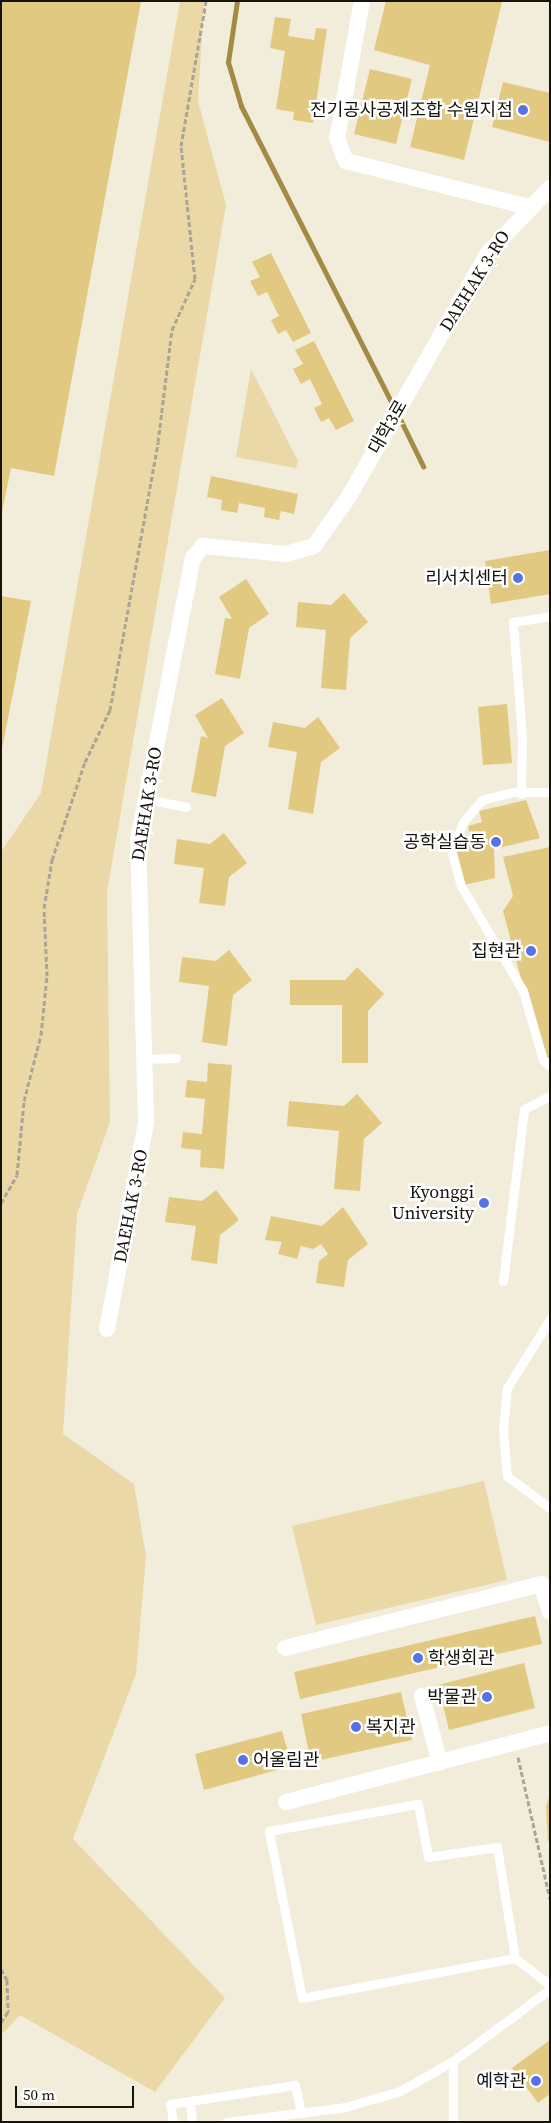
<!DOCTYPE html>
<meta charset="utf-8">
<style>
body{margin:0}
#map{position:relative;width:551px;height:2123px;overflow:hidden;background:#f2ecda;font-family:"Source Serif 4","Noto Sans KR",serif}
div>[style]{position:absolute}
.green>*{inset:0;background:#ead9a6}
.stream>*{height:5px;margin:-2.5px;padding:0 2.5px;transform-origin:2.5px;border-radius:2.5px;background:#a38b44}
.building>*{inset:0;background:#e2c981}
.path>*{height:3px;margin-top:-1.5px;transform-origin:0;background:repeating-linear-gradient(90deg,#aaa597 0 5px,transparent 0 7.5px)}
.lane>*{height:9px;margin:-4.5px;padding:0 4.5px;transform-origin:4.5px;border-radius:4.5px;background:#fff}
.street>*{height:16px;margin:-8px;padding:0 8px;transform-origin:8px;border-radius:8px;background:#fff}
.dots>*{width:14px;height:14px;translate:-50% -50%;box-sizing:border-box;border:2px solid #fff;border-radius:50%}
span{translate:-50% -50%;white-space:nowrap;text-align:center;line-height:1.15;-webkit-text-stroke:5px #fff;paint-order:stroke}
.poi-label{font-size:18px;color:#15130c}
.right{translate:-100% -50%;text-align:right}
.left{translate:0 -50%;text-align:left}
.street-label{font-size:18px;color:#15130c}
.frame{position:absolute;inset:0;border:2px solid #15130c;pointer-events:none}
.scale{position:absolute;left:15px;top:2086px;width:119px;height:22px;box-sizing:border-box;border:2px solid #15130c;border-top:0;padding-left:6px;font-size:15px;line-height:18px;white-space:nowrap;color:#15130c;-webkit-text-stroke:4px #fff;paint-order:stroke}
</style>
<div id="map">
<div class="green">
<div style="clip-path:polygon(180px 1px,204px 1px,198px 101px,226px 205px,107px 892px,110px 1122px,77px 1214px,63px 1434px,134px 1484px,146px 1556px,136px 1674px,73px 1839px,225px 1998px,155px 2092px,20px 2015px,1px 2035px,1px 852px,41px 793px)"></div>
<div style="clip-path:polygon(251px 369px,298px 461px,296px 468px,236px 457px)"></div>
<div style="clip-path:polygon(484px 1481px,507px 1580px,316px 1625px,292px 1526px)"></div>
</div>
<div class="stream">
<div style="left:237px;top:1px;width:62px;rotate:98.4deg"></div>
<div style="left:228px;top:62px;width:46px;rotate:73.5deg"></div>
<div style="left:241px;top:106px;width:340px;rotate:63.1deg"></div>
<div style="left:399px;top:417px;width:55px;rotate:63.9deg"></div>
</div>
<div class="building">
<div style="clip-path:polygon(1px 1px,141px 1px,54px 476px,11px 468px,2px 512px)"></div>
<div style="clip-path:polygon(386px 1px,502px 2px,464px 160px,410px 147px,430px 65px,374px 50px)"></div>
<div style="clip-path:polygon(275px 17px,291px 19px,288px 36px,314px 40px,316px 28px,327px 29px,313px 123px,293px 120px,294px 112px,276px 109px,285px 51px,270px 48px)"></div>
<div style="clip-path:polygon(370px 69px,412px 79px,396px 144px,354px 134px)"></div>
<div style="clip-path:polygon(503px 82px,550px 93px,550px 142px,492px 127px)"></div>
<div style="clip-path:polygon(271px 253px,311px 333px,293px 342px,286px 330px,278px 334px,271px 320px,279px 316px,267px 292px,258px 296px,250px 281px,260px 277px,252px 262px)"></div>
<div style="clip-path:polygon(314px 341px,354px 421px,336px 430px,329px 418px,321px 422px,314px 408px,322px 404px,310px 379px,301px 384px,293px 369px,303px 364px,295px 350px)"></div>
<div style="clip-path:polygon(211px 476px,298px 494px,294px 514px,281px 511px,279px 520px,264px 517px,265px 508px,239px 503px,237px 513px,221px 510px,222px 500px,207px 497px)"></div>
<div style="clip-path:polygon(550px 550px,550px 594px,491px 604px,485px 561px)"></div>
<div style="clip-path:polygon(246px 579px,269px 614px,249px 628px,240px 679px,215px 674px,225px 618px,232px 619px,219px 597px)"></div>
<div style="clip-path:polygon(344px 593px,368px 622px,350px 638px,346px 690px,321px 688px,326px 630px,296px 627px,298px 602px,331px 605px)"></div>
<div style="clip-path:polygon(1px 596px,31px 601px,2px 749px,1px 749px)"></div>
<div style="clip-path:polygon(222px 698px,244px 733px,225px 746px,216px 797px,191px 792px,201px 736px,208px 738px,195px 715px)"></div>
<div style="clip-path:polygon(507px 704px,512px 763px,483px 765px,478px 707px)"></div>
<div style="clip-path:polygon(318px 717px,340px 748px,321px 762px,313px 814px,288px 809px,297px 752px,268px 747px,273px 722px,305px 728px)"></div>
<div style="clip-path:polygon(526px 800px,540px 838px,494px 849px,495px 878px,464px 885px,456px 849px,472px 846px,468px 826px,482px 822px,479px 811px)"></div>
<div style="clip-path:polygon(224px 833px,247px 863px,229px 877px,225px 906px,199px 903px,204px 868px,174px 864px,177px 839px,210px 844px)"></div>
<div style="clip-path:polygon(550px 847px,550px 1058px,543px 1060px,503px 911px,513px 896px,503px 857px)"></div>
<div style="clip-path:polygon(229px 950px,252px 980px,233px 995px,227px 1046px,202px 1042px,209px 986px,179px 982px,182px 957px,216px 961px)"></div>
<div style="clip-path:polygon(357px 967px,384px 994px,368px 1011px,368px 1063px,342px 1063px,342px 1005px,290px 1005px,290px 980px,345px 980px)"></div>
<div style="clip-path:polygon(208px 1063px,232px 1065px,224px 1169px,200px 1167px,201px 1150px,181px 1148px,183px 1132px,202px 1134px,205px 1099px,185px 1097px,187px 1080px,207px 1082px)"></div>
<div style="clip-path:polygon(357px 1094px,382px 1123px,364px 1139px,360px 1191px,334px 1189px,339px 1131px,287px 1126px,289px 1101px,344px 1106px)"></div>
<div style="clip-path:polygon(216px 1190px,239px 1220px,220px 1235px,217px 1264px,191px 1260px,196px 1226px,165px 1222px,169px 1197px,202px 1201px)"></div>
<div style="clip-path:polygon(343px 1207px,368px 1244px,348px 1260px,344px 1287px,316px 1283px,319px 1261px,328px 1254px,321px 1244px,313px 1249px,301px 1246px,297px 1259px,278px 1254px,282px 1242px,265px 1240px,271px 1216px,322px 1226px)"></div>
<div style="clip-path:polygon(535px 1616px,542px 1644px,300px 1699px,294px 1672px)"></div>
<div style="clip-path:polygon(524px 1663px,535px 1708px,449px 1730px,438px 1685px)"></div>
<div style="clip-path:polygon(401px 1692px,412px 1740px,311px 1762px,301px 1714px)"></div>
<div style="clip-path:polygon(282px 1731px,292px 1766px,204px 1790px,195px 1754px)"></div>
<div style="clip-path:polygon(549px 1797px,550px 1841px,548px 1841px,546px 1807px)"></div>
<div style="clip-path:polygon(550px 2040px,550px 2094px,538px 2103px,512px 2068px)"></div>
</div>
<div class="path">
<div style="left:1px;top:1203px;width:32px;rotate:-60deg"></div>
<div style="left:17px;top:1175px;width:74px;rotate:-84.6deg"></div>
<div style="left:24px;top:1101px;width:68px;rotate:-75.6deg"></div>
<div style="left:41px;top:1035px;width:59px;rotate:-84.2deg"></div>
<div style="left:47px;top:976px;width:68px;rotate:-92.5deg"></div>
<div style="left:44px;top:908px;width:49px;rotate:-80.5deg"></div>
<div style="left:52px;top:860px;width:103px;rotate:-71.4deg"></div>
<div style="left:85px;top:762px;width:58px;rotate:-64.3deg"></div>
<div style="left:110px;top:710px;width:272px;rotate:-79.8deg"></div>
<div style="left:158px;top:442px;width:113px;rotate:-82.9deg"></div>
<div style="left:172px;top:330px;width:56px;rotate:-65.7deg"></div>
<div style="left:195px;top:279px;width:134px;rotate:-96deg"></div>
<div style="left:181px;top:146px;width:147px;rotate:-80.2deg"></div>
<div style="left:518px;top:1757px;width:146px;rotate:77.3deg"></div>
<div style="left:1px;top:1969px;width:13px;rotate:61deg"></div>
<div style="left:7px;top:1980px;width:32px;rotate:88deg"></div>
<div style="left:8px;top:2012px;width:12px;rotate:125deg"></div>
</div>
<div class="lane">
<div style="left:550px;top:792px;width:37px;rotate:180deg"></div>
<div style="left:513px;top:792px;width:32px;rotate:166deg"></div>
<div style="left:482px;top:800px;width:28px;rotate:131deg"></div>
<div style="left:464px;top:821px;width:31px;rotate:115deg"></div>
<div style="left:451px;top:849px;width:38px;rotate:75deg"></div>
<div style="left:461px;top:886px;width:122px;rotate:59.4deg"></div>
<div style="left:523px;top:991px;width:72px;rotate:73.8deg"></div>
<div style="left:543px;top:1060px;width:9px;rotate:41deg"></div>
<div style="left:521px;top:794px;width:57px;rotate:-89deg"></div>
<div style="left:522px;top:737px;width:115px;rotate:-94.5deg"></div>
<div style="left:513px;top:622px;width:37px;rotate:-9deg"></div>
<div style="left:146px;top:799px;width:41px;rotate:11.3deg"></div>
<div style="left:145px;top:1059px;width:31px;rotate:-2deg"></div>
<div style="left:503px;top:1281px;width:173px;rotate:-83deg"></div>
<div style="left:524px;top:1109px;width:29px;rotate:-27deg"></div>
<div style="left:550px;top:1319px;width:81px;rotate:121.9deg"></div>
<div style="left:507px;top:1388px;width:42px;rotate:95.4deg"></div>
<div style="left:503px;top:1430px;width:46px;rotate:85deg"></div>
<div style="left:507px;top:1476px;width:54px;rotate:36.7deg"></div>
<div style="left:515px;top:1958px;width:217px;rotate:169.4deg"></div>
<div style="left:302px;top:1998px;width:170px;rotate:-101.2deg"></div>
<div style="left:269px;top:1831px;width:151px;rotate:-10.3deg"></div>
<div style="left:418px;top:1804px;width:54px;rotate:79.3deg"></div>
<div style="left:428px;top:1857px;width:70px;rotate:-8.2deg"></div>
<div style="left:497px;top:1847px;width:112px;rotate:80.8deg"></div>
<div style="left:515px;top:1958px;width:44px;rotate:37.6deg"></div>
<div style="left:453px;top:2061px;width:61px;rotate:90deg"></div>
<div style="left:190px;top:2101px;width:21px;rotate:85deg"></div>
<div style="left:173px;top:2122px;width:18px;rotate:-99deg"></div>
<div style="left:170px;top:2104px;width:126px;rotate:-8.6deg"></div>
<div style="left:295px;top:2085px;width:29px;rotate:78deg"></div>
<div style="left:226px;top:2122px;width:121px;rotate:-7.1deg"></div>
<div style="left:346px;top:2107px;width:56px;rotate:-16.5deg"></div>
<div style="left:400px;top:2091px;width:61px;rotate:-29.5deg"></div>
<div style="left:453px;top:2061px;width:121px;rotate:-36.6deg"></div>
</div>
<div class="street">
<div style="left:362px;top:1px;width:139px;rotate:100.3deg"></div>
<div style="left:337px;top:138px;width:25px;rotate:69deg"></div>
<div style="left:346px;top:161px;width:189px;rotate:14.1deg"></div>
<div style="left:107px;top:1329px;width:211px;rotate:-79.3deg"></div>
<div style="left:146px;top:1122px;width:282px;rotate:-91.6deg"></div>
<div style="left:138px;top:840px;width:287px;rotate:-79deg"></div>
<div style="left:193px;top:558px;width:16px;rotate:-50deg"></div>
<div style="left:203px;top:546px;width:83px;rotate:5.5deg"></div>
<div style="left:286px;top:554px;width:29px;rotate:-16deg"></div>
<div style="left:314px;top:546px;width:59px;rotate:-54.7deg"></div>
<div style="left:348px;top:498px;width:282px;rotate:-60.3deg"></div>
<div style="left:488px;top:253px;width:90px;rotate:-46.4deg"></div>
<div style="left:285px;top:1648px;width:264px;rotate:-14deg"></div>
<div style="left:541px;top:1584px;width:29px;rotate:72deg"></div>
<div style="left:422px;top:1696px;width:69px;rotate:75deg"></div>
<div style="left:286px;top:1802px;width:273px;rotate:-14.6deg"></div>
</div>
<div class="dots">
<div style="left:523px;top:110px;background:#5971e7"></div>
<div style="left:518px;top:578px;background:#5971e7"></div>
<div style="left:496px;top:842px;background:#5971e7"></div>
<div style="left:531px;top:951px;background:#5971e7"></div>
<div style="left:484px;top:1203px;background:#5971e7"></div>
<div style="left:418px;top:1658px;background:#5971e7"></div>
<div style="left:487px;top:1697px;background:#5971e7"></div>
<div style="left:356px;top:1727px;background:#5971e7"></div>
<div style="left:243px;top:1760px;background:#5971e7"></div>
<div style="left:536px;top:2081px;background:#5971e7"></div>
</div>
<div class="poi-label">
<span class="right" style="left:513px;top:110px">전기공사공제조합 수원지점</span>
<span class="right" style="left:508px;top:578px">리서치센터</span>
<span class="right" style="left:486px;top:842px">공학실습동</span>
<span class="right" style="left:521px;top:951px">집현관</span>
<span class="right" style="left:474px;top:1203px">Kyonggi<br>University</span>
<span class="left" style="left:428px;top:1658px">학생회관</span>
<span class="right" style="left:477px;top:1697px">박물관</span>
<span class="left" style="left:366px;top:1727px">복지관</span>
<span class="left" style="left:253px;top:1760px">어울림관</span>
<span class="right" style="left:526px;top:2081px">예학관</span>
</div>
<div class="street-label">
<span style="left:475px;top:281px;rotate:-58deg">DAEHAK 3-RO</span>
<span style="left:388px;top:427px;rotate:-60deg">대학3로</span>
<span style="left:147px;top:804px;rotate:-81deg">DAEHAK 3-RO</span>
<span style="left:131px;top:1206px;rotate:-79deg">DAEHAK 3-RO</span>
</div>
<div class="frame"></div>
<div class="scale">50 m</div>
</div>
